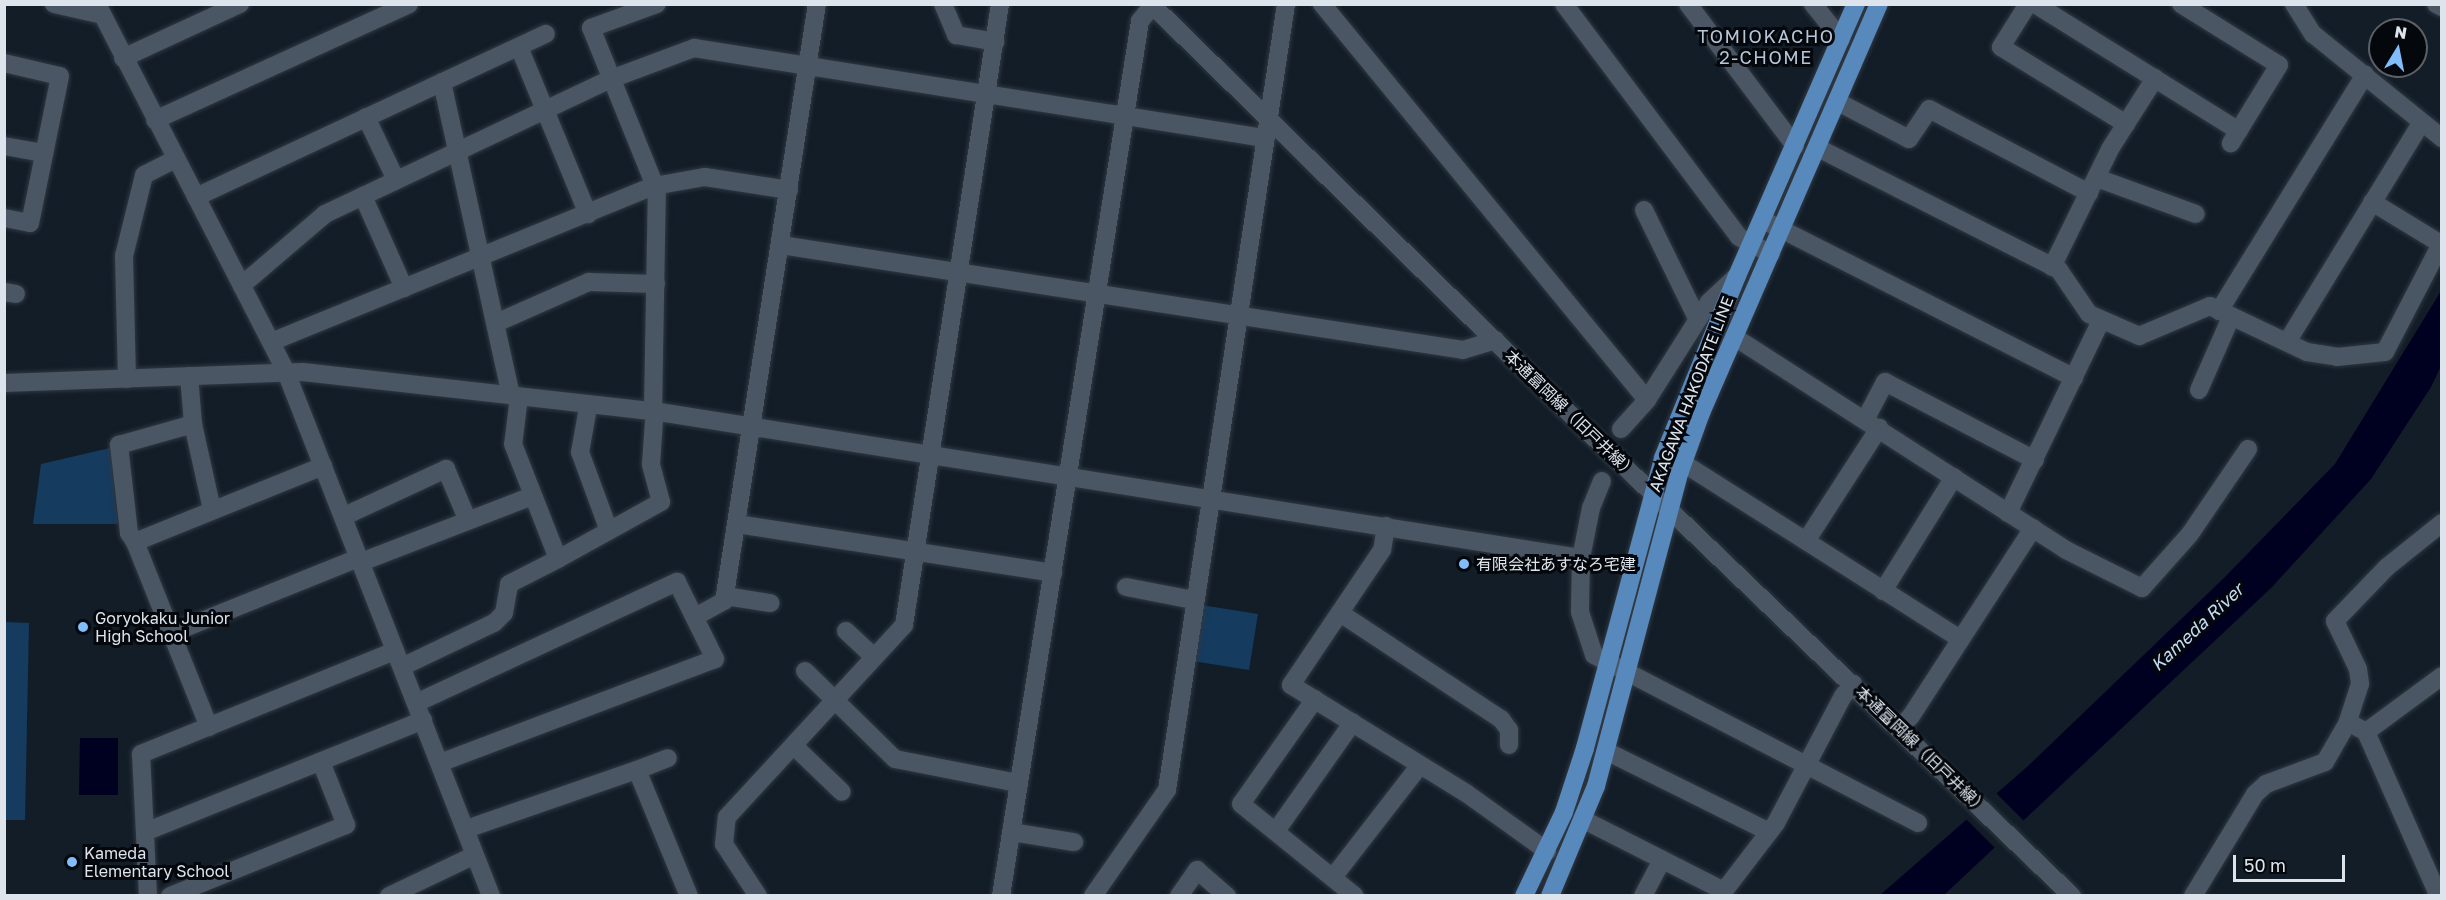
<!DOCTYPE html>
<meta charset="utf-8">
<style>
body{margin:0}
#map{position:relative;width:2446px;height:900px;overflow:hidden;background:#121d28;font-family:"Golos Text","Noto Sans JP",sans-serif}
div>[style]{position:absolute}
.green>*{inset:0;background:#153b5f}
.water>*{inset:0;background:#000120}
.pier>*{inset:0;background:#121d28}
.roads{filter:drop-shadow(0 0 2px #313841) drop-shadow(0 0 2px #313841)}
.minor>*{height:18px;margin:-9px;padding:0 9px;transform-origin:9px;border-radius:9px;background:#4a5664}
.major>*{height:18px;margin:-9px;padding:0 9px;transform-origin:9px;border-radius:9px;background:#5789bc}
.dots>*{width:16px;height:16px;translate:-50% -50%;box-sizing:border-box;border:3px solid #04070c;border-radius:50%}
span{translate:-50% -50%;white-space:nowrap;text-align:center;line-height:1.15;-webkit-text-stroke:6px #04070c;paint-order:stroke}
.street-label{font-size:16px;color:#dde4ec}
.poi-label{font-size:16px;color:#dde4ec}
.left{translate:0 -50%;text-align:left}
.neighbourhood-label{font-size:18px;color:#b7c6d6;letter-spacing:1.5px}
.water-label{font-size:18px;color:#c3dbf4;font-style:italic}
.frame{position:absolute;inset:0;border:6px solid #dde4ec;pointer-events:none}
.north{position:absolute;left:2368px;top:18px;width:60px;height:60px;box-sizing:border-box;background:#04070c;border:2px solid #5b5f66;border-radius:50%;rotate:10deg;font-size:16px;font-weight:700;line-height:24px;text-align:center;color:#dde4ec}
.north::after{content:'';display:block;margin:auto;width:21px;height:27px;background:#81bdfa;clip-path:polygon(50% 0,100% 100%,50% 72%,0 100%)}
.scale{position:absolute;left:2233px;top:855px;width:112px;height:27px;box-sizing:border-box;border:3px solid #dde4ec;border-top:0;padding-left:8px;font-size:18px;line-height:21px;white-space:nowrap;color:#dde4ec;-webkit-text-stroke:4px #04070c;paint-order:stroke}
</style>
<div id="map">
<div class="green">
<div style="clip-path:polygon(110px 448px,118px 524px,33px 524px,41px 464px)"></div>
<div style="clip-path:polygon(1201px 605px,1258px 614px,1249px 670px,1192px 661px)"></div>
<div style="clip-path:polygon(5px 622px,29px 623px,25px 820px,5px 820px)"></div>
</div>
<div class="water">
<div style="clip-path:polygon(2441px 291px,2441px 366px,2431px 387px,2371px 479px,2271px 588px,1944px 895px,1879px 896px,2028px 766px,2224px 578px,2335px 464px)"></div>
<div style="clip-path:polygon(80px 738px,118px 738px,118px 795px,79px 795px)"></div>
</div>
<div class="pier">
<div style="clip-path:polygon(1994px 791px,2027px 824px,1998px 851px,1964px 817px)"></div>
</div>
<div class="roads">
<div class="minor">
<div style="left:54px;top:4px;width:50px;rotate:12.7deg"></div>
<div style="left:97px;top:4px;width:414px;rotate:62.8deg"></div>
<div style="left:286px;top:372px;width:563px;rotate:68.63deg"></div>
<div style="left:943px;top:4px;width:34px;rotate:67deg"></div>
<div style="left:956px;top:35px;width:40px;rotate:10deg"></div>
<div style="left:1151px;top:4px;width:598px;rotate:44.39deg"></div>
<div style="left:1578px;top:422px;width:685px;rotate:43.82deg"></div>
<div style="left:1322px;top:4px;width:512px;rotate:50.62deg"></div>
<div style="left:1564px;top:4px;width:291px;rotate:53.1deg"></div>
<div style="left:1739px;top:237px;width:36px;rotate:28deg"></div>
<div style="left:1688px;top:4px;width:178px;rotate:53deg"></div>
<div style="left:1813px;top:4px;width:45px;rotate:51.3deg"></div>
<div style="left:2028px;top:4px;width:51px;rotate:122.1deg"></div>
<div style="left:2001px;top:47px;width:147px;rotate:31.6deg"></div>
<div style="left:2035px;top:4px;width:240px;rotate:31.9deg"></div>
<div style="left:2181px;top:4px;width:115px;rotate:31.9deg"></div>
<div style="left:2279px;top:65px;width:92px;rotate:121.6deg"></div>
<div style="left:2294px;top:4px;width:36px;rotate:58deg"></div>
<div style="left:2313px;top:34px;width:166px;rotate:38.9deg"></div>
<div style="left:2436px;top:4px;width:7px;rotate:27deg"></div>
<div style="left:519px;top:47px;width:181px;rotate:67.6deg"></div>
<div style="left:123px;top:58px;width:129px;rotate:-24.8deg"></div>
<div style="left:4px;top:63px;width:57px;rotate:13.1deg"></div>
<div style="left:60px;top:76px;width:150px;rotate:101.5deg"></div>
<div style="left:30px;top:223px;width:26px;rotate:-169deg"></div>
<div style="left:442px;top:82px;width:321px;rotate:77.6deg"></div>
<div style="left:1838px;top:102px;width:80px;rotate:27.5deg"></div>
<div style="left:1909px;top:139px;width:36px;rotate:-56deg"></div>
<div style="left:1929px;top:109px;width:181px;rotate:27.7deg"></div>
<div style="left:366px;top:117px;width:70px;rotate:64.5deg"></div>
<div style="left:155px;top:120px;width:279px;rotate:-24.5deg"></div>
<div style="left:4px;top:146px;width:39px;rotate:10deg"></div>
<div style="left:1818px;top:148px;width:270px;rotate:26.8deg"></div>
<div style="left:2059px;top:270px;width:53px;rotate:55.7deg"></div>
<div style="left:2089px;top:314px;width:55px;rotate:23.7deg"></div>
<div style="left:2139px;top:336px;width:77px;rotate:-22.9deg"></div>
<div style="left:2210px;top:306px;width:107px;rotate:25.4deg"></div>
<div style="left:2307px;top:352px;width:30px;rotate:9deg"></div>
<div style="left:2337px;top:357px;width:48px;rotate:-5.9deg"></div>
<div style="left:2385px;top:352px;width:124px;rotate:-62.6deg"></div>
<div style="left:2097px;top:178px;width:105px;rotate:20deg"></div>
<div style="left:363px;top:196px;width:101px;rotate:66deg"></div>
<div style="left:196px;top:197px;width:386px;rotate:-25deg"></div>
<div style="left:2372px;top:202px;width:81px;rotate:31.3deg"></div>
<div style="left:1644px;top:210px;width:120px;rotate:63.9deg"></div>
<div style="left:1763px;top:220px;width:349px;rotate:26.9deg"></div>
<div style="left:781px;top:245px;width:690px;rotate:8.75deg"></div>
<div style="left:1463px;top:350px;width:34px;rotate:-17deg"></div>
<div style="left:2052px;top:267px;width:131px;rotate:-63.8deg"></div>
<div style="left:2110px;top:149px;width:84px;rotate:-57.6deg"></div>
<div style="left:242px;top:285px;width:109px;rotate:-40.5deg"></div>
<div style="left:325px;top:214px;width:316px;rotate:-25.3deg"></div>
<div style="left:611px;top:79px;width:89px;rotate:-20.5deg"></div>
<div style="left:694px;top:48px;width:578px;rotate:8.96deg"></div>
<div style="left:4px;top:292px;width:12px;rotate:9deg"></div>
<div style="left:2219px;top:311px;width:278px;rotate:-58.3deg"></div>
<div style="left:496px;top:323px;width:102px;rotate:-23.8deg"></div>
<div style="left:589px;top:282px;width:67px;rotate:1.7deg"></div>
<div style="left:1736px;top:338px;width:392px;rotate:32.7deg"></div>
<div style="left:2066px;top:550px;width:85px;rotate:26.6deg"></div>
<div style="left:2142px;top:588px;width:72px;rotate:-48.4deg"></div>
<div style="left:2190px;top:534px;width:103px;rotate:-55.7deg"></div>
<div style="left:271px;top:342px;width:414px;rotate:-22.2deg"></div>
<div style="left:654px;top:186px;width:52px;rotate:-10deg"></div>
<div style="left:705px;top:177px;width:85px;rotate:8.8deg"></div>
<div style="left:2287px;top:342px;width:257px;rotate:-58.5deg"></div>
<div style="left:189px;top:376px;width:48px;rotate:85.2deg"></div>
<div style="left:193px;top:424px;width:88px;rotate:77.5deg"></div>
<div style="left:127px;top:379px;width:123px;rotate:-91.4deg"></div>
<div style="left:124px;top:256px;width:83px;rotate:-76.1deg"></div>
<div style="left:144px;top:175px;width:36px;rotate:-27deg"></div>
<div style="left:4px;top:383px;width:299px;rotate:-2.1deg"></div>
<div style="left:303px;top:372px;width:352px;rotate:6.4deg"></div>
<div style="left:653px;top:411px;width:940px;rotate:9deg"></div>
<div style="left:1581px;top:558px;width:54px;rotate:91.1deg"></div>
<div style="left:1580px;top:612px;width:45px;rotate:72deg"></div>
<div style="left:1594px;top:655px;width:365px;rotate:27.4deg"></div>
<div style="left:2199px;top:390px;width:80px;rotate:-66.3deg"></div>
<div style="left:518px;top:405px;width:39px;rotate:97deg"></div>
<div style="left:513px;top:444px;width:123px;rotate:68.6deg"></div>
<div style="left:558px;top:559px;width:118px;rotate:-29deg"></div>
<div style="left:661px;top:502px;width:39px;rotate:-105deg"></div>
<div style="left:651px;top:464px;width:43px;rotate:-86deg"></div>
<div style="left:653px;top:411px;width:220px;rotate:-89deg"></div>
<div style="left:657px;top:191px;width:176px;rotate:-112deg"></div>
<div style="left:591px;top:28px;width:70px;rotate:-20deg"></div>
<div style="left:587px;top:413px;width:40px;rotate:100deg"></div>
<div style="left:580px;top:452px;width:84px;rotate:69.8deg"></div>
<div style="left:1865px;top:420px;width:43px;rotate:-62.2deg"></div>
<div style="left:1885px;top:382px;width:169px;rotate:27.5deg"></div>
<div style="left:1621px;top:429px;width:39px;rotate:-48deg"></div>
<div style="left:1647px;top:400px;width:116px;rotate:-57.7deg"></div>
<div style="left:1709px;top:302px;width:38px;rotate:-43deg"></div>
<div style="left:1683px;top:463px;width:328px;rotate:32.4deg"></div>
<div style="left:351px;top:513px;width:105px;rotate:-24.9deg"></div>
<div style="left:446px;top:469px;width:56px;rotate:67.1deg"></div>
<div style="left:2008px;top:513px;width:213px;rotate:-64.2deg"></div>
<div style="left:2442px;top:523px;width:70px;rotate:141.3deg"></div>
<div style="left:2387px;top:567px;width:75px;rotate:133.9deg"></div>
<div style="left:2335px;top:621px;width:53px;rotate:64.4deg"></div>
<div style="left:2358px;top:669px;width:15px;rotate:82deg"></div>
<div style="left:2360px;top:684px;width:40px;rotate:108deg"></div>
<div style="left:2348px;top:722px;width:21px;rotate:29deg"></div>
<div style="left:2366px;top:732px;width:173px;rotate:66.1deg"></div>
<div style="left:2436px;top:890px;width:7px;rotate:-27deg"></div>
<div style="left:737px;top:524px;width:320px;rotate:8.8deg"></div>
<div style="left:1386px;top:526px;width:24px;rotate:99deg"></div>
<div style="left:1382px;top:550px;width:163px;rotate:124deg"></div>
<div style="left:1291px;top:685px;width:206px;rotate:31.7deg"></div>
<div style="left:1466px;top:793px;width:100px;rotate:35.6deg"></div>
<div style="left:1806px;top:541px;width:135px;rotate:-57.1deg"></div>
<div style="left:135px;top:542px;width:11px;rotate:-124deg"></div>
<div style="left:129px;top:533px;width:89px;rotate:-96.5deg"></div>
<div style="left:119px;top:445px;width:77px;rotate:-15.8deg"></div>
<div style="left:1581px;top:558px;width:51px;rotate:-78.7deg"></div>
<div style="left:1591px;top:508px;width:29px;rotate:-68deg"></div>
<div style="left:369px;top:559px;width:175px;rotate:-21.1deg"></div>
<div style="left:1126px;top:587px;width:68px;rotate:11deg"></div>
<div style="left:1883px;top:591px;width:134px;rotate:-58.1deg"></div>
<div style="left:725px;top:596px;width:46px;rotate:8.8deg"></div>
<div style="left:1340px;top:613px;width:193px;rotate:33.4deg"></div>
<div style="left:1501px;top:719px;width:14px;rotate:54deg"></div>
<div style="left:1509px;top:730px;width:15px;rotate:90deg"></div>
<div style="left:695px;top:617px;width:33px;rotate:-29deg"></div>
<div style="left:724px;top:601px;width:604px;rotate:-81.15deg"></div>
<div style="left:846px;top:631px;width:38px;rotate:43deg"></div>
<div style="left:172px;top:633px;width:201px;rotate:-21.9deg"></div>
<div style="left:410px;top:663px;width:93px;rotate:-25.5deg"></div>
<div style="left:494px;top:623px;width:14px;rotate:-45deg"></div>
<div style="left:504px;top:613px;width:29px;rotate:-80deg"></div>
<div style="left:509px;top:584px;width:55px;rotate:-27deg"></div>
<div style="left:805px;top:671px;width:126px;rotate:44.4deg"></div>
<div style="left:895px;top:759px;width:119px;rotate:11.1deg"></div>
<div style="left:1315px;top:699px;width:128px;rotate:125.2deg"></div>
<div style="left:1241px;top:804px;width:146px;rotate:38.9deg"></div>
<div style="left:416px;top:703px;width:288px;rotate:-24.9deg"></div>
<div style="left:677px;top:582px;width:86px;rotate:63.7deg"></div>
<div style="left:715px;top:659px;width:294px;rotate:159.3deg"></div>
<div style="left:209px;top:727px;width:199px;rotate:-111.8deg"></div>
<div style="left:135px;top:542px;width:203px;rotate:-22deg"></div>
<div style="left:1898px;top:729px;width:18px;rotate:-45deg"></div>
<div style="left:1911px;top:716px;width:224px;rotate:-57deg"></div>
<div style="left:2366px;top:732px;width:94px;rotate:-36.4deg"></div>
<div style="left:794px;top:746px;width:66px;rotate:43.8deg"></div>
<div style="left:1606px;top:751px;width:182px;rotate:26.4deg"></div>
<div style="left:637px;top:770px;width:33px;rotate:-21deg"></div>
<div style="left:1584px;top:820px;width:157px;rotate:26.9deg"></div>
<div style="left:1724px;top:891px;width:86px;rotate:-52.6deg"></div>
<div style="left:1776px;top:823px;width:144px;rotate:-62.2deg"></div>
<div style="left:1843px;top:696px;width:16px;rotate:-50deg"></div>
<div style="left:475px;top:826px;width:171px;rotate:-19.1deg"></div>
<div style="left:637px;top:770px;width:136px;rotate:67.6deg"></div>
<div style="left:1276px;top:831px;width:133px;rotate:-54.8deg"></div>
<div style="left:145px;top:832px;width:300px;rotate:-21.9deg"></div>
<div style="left:1012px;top:832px;width:63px;rotate:9.2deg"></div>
<div style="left:1334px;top:876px;width:140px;rotate:-52.2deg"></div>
<div style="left:148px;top:896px;width:142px;rotate:-92.8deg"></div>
<div style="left:141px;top:754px;width:274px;rotate:-22.1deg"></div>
<div style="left:170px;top:896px;width:190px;rotate:-22deg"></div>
<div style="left:346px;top:825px;width:68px;rotate:-111.6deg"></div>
<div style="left:389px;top:896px;width:95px;rotate:-25.5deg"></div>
<div style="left:758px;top:896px;width:62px;rotate:-123.2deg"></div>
<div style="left:724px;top:844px;width:27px;rotate:-84deg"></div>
<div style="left:727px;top:817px;width:261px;rotate:-47.3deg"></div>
<div style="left:904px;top:625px;width:628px;rotate:-81.21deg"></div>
<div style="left:1001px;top:896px;width:886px;rotate:-80.97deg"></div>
<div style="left:1140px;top:21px;width:19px;rotate:-51deg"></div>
<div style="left:1093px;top:896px;width:129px;rotate:-55.1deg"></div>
<div style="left:1167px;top:790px;width:795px;rotate:-81.39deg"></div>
<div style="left:1179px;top:896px;width:32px;rotate:-55deg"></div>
<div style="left:1197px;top:870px;width:40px;rotate:41deg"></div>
<div style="left:1643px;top:896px;width:41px;rotate:-62.2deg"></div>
<div style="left:2193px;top:896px;width:119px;rotate:-58.7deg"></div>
<div style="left:2255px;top:794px;width:15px;rotate:-42deg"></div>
<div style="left:2266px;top:784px;width:63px;rotate:-20.4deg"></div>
<div style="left:2325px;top:762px;width:46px;rotate:-60.1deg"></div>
</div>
<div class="major">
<div style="left:1524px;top:896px;width:93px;rotate:-64.5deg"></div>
<div style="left:1564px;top:812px;width:67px;rotate:-71.8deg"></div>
<div style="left:1585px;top:748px;width:300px;rotate:-74.9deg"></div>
<div style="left:1663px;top:458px;width:196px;rotate:-67.9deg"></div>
<div style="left:1737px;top:276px;width:297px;rotate:-66.4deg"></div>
<div style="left:1550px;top:896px;width:119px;rotate:-67.3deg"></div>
<div style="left:1596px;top:786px;width:326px;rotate:-75.1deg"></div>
<div style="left:1680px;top:471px;width:62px;rotate:-70.1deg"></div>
<div style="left:1701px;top:413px;width:446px;rotate:-66.5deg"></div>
</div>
</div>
<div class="dots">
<div style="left:1464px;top:564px;background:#81bdfa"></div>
<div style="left:83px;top:627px;background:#81bdfa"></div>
<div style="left:72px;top:862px;background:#81bdfa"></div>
</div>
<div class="street-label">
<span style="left:1691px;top:394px;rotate:-69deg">AKAGAWA HAKODATE LINE</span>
<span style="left:1571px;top:414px;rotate:44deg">本通富岡線（旧戸井線）</span>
<span style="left:1922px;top:750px;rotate:44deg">本通富岡線（旧戸井線）</span>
</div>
<div class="poi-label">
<span class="left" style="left:1476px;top:564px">有限会社あすなろ宅建</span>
<span class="left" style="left:95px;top:627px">Goryokaku Junior<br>High School</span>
<span class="left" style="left:84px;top:862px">Kameda<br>Elementary School</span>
</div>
<div class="neighbourhood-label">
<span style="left:1766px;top:47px">TOMIOKACHO<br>2-CHOME</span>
</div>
<div class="water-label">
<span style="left:2197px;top:627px;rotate:-43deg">Kameda River</span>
</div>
<div class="frame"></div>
<div class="north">N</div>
<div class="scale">50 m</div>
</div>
